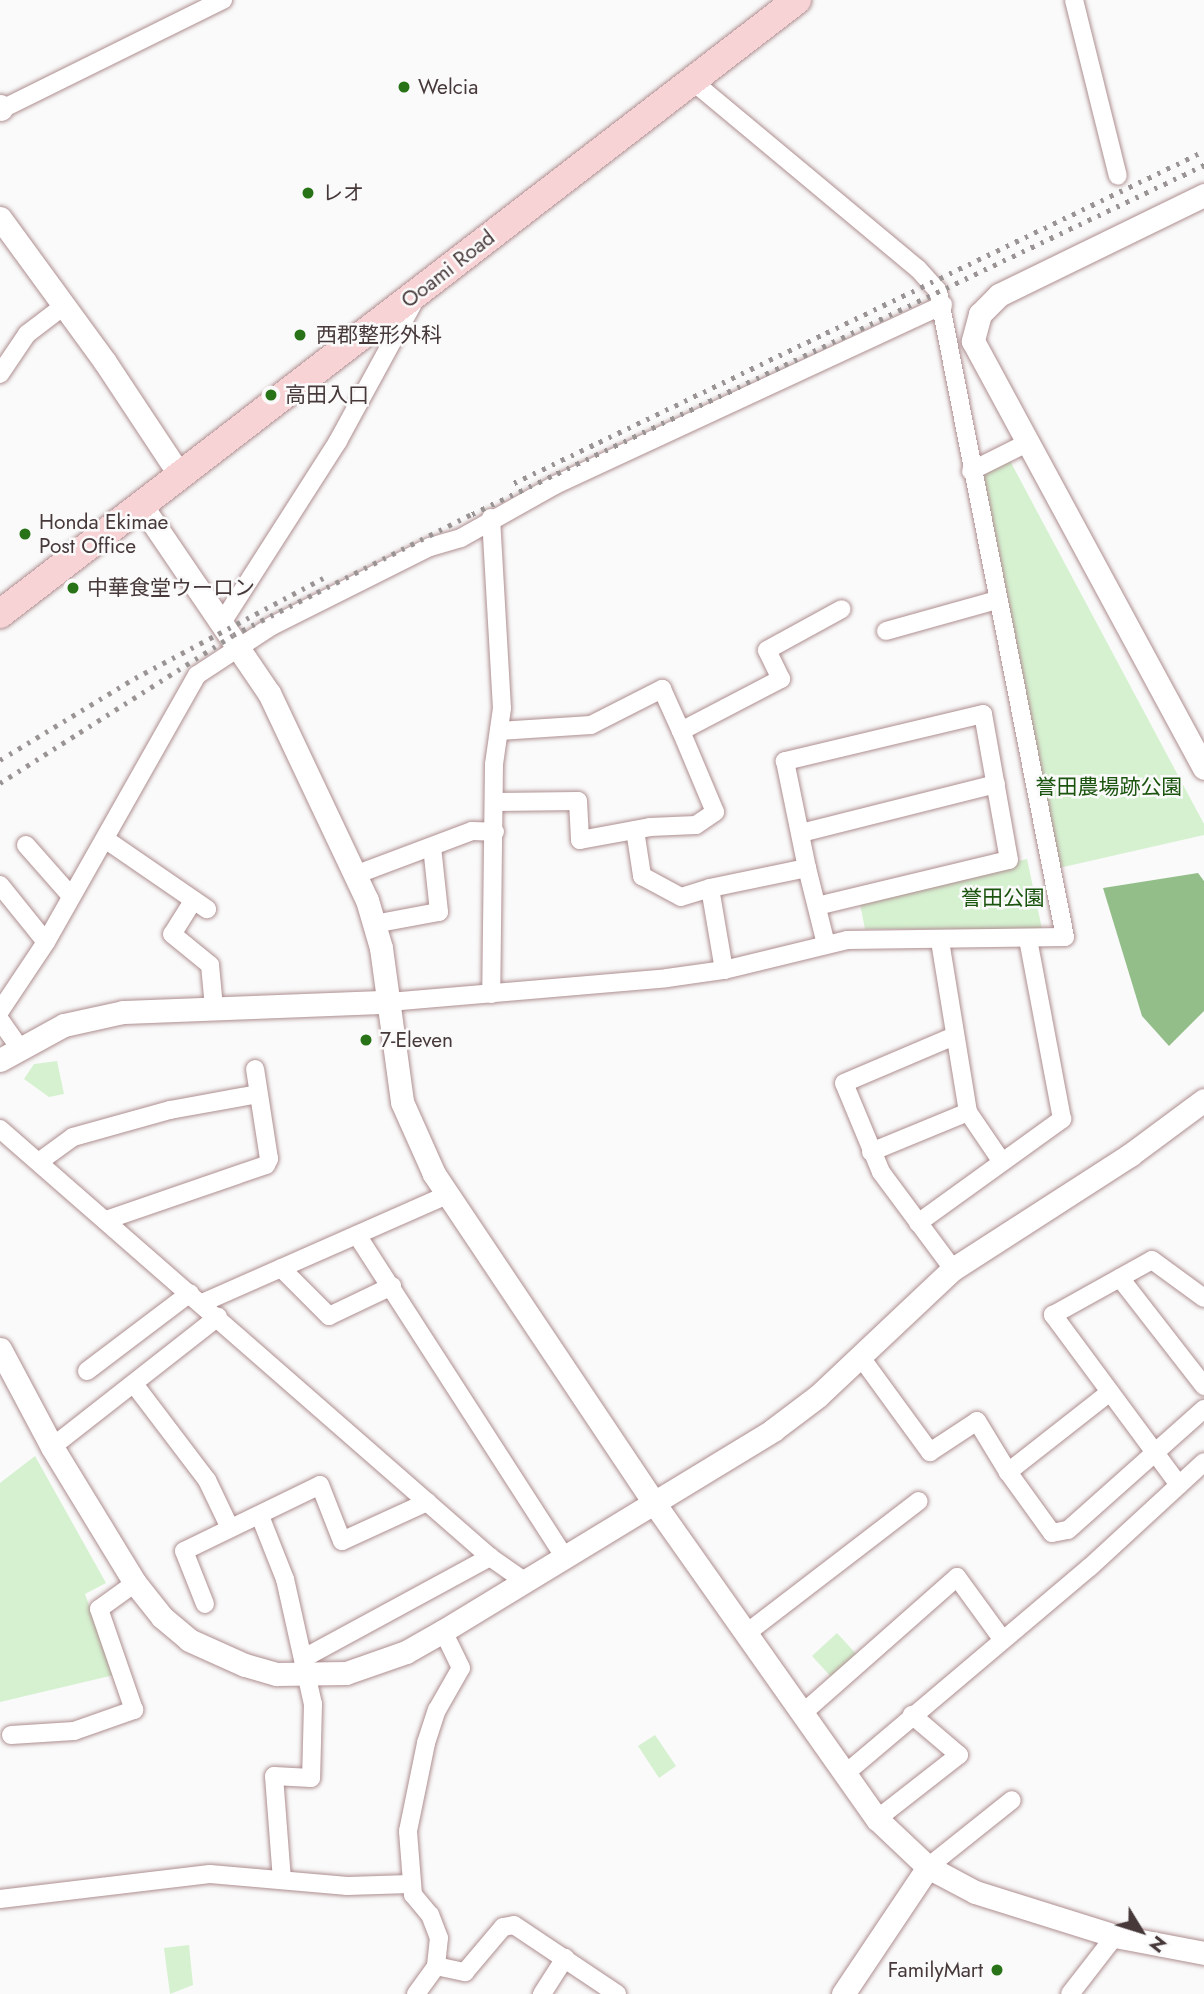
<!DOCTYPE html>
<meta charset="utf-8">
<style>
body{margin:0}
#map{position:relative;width:1204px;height:1994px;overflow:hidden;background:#fafafa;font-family:Jost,"Noto Sans JP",sans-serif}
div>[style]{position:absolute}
.green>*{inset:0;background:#d5f1d0}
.water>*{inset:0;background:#93be8a}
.roads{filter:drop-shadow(0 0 2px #ae8e90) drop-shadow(0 0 2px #ae8e90)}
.minor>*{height:18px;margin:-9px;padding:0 9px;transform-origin:9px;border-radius:9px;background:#fff}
.tertiary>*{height:23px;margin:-11.5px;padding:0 11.5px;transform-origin:11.5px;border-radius:11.5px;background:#fff}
.primary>*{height:28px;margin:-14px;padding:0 14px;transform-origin:14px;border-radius:14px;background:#f8d3d6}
.rail>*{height:4.5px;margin-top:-2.25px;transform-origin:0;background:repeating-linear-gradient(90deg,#9a9393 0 3.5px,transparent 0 10.5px)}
.dots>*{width:19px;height:19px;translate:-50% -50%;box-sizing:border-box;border:4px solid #fafafa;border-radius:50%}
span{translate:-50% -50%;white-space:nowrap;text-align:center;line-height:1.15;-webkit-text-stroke:5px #fafafa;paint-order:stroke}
.poi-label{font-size:21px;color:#47393a}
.left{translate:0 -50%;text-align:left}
.right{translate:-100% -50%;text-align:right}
.street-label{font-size:21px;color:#47393a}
.park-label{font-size:21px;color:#1b540e}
.north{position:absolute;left:1106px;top:1896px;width:70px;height:70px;-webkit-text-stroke:5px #fafafa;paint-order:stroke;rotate:128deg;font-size:19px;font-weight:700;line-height:28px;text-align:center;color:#47393a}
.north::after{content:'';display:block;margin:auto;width:24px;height:32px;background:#47393a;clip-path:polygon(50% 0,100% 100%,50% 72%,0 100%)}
</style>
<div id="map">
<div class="green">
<div style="clip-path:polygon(1009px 459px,1204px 824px,1204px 835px,1059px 868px,981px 473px)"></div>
<div style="clip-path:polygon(1027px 859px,1042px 929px,865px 929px,859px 899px)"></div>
<div style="clip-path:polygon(57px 1061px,64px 1094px,49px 1097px,24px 1079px,34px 1064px)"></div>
<div style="clip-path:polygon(35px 1456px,106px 1583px,85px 1594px,114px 1675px,0 1702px,0 1483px)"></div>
<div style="clip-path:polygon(837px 1633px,858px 1656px,833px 1679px,812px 1656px)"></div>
<div style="clip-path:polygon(655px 1735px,676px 1766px,659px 1778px,638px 1746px)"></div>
<div style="clip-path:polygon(189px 1945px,193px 1985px,170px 1994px,164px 1948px)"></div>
</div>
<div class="water">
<div style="clip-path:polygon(1198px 873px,1204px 881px,1204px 1011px,1169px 1046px,1142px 1016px,1103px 888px)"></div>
</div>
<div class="roads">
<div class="minor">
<div style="left:1074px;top:0;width:181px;rotate:76deg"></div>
<div style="left:0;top:110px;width:249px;rotate:-26.3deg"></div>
<div style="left:0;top:374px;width:48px;rotate:-56deg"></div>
<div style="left:27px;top:334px;width:48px;rotate:-37.3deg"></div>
<div style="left:971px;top:471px;width:63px;rotate:-26.6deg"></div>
<div style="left:491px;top:518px;width:190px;rotate:86.7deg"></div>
<div style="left:502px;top:708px;width:57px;rotate:98.1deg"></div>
<div style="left:494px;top:764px;width:230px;rotate:90.7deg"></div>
<div style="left:223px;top:621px;width:214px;rotate:-57.4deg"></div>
<div style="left:338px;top:441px;width:161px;rotate:-61.4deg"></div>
<div style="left:886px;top:631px;width:115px;rotate:-15.6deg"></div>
<div style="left:499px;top:731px;width:92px;rotate:-3.7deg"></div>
<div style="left:591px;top:725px;width:80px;rotate:-26.9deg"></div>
<div style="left:662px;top:689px;width:46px;rotate:65.7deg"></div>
<div style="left:495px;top:802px;width:83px;rotate:-0.7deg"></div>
<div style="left:578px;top:801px;width:39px;rotate:87deg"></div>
<div style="left:580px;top:840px;width:71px;rotate:-10.5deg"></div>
<div style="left:650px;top:827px;width:46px;rotate:-2.5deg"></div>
<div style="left:696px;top:825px;width:23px;rotate:-34deg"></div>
<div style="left:715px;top:812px;width:88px;rotate:-112.8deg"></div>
<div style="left:681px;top:731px;width:113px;rotate:-27.5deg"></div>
<div style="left:781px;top:679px;width:32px;rotate:-116deg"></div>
<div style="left:767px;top:650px;width:85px;rotate:-28.7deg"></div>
<div style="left:635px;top:830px;width:47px;rotate:81.3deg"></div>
<div style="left:642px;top:876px;width:44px;rotate:28.3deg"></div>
<div style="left:681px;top:897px;width:30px;rotate:-17deg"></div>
<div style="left:801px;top:833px;width:201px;rotate:-14.1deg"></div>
<div style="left:105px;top:839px;width:124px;rotate:34.5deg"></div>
<div style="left:26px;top:845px;width:68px;rotate:48.6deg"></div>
<div style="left:355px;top:875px;width:125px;rotate:-20.6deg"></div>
<div style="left:472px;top:831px;width:23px;rotate:2deg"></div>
<div style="left:0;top:885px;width:73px;rotate:51.1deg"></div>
<div style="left:193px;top:901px;width:39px;rotate:122deg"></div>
<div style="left:172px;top:934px;width:49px;rotate:39.2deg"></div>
<div style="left:210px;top:965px;width:42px;rotate:84.6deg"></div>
<div style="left:817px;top:906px;width:197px;rotate:-13.5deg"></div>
<div style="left:1009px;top:860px;width:148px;rotate:-100.1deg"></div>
<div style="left:983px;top:714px;width:204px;rotate:166.6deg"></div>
<div style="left:785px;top:761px;width:109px;rotate:78.4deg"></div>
<div style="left:807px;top:868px;width:78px;rotate:76deg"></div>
<div style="left:374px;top:924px;width:66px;rotate:-10.5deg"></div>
<div style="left:439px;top:912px;width:65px;rotate:-96.1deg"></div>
<div style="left:940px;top:941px;width:173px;rotate:80.7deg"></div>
<div style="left:968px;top:1112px;width:60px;rotate:55.8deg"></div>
<div style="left:724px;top:970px;width:83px;rotate:-99.7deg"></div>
<div style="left:710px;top:888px;width:99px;rotate:-11.7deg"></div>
<div style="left:389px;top:1002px;width:279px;rotate:-4.9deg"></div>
<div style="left:667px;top:978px;width:58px;rotate:-8deg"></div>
<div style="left:724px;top:970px;width:127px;rotate:-13.7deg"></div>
<div style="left:847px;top:940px;width:218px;rotate:-0.8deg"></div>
<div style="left:1065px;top:937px;width:658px;rotate:-101.12deg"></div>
<div style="left:938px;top:291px;width:30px;rotate:-132deg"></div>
<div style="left:918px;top:269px;width:295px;rotate:-140.2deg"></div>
<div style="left:0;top:1011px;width:83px;rotate:-56.3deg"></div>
<div style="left:46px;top:942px;width:307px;rotate:-60.5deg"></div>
<div style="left:197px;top:675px;width:90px;rotate:-33.2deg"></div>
<div style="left:272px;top:626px;width:177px;rotate:-26.6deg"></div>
<div style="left:430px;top:547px;width:32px;rotate:-16deg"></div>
<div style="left:461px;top:538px;width:108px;rotate:-29.4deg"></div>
<div style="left:555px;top:485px;width:428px;rotate:-24.9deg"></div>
<div style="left:0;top:1020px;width:33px;rotate:55deg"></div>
<div style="left:0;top:1129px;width:651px;rotate:41.14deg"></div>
<div style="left:490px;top:1557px;width:42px;rotate:35.2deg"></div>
<div style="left:871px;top:1152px;width:105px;rotate:-22.4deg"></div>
<div style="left:40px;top:1161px;width:41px;rotate:-36deg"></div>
<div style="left:73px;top:1137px;width:101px;rotate:-15.6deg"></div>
<div style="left:170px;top:1110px;width:89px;rotate:-10.3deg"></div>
<div style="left:109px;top:1219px;width:166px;rotate:-19deg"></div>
<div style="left:266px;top:1165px;width:7px;rotate:-63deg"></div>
<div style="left:269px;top:1159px;width:91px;rotate:-98.8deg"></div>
<div style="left:918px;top:1223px;width:178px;rotate:-35.8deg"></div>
<div style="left:1062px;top:1119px;width:183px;rotate:-100.7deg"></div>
<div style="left:357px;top:1235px;width:382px;rotate:57.2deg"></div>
<div style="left:281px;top:1268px;width:68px;rotate:45deg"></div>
<div style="left:329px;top:1316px;width:70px;rotate:-25.5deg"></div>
<div style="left:953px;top:1269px;width:121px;rotate:-126.6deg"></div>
<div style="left:881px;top:1172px;width:96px;rotate:-112.6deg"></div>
<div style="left:844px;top:1083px;width:120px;rotate:-23.1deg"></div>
<div style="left:1120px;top:1278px;width:137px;rotate:52.1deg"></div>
<div style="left:202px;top:1303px;width:268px;rotate:-23.8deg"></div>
<div style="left:860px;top:1356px;width:119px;rotate:53.9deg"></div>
<div style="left:930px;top:1452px;width:56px;rotate:-33.4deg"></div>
<div style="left:977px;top:1421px;width:60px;rotate:58.7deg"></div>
<div style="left:87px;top:1371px;width:129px;rotate:-37.1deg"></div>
<div style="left:134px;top:1384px;width:121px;rotate:52.8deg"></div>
<div style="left:207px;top:1480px;width:53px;rotate:64.4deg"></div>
<div style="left:1110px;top:1392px;width:130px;rotate:141.9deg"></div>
<div style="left:1008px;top:1472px;width:75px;rotate:54.2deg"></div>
<div style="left:1052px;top:1533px;width:16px;rotate:-11deg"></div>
<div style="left:1068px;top:1530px;width:182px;rotate:-41.7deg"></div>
<div style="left:52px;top:1447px;width:211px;rotate:-38.1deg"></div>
<div style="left:1179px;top:1485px;width:212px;rotate:-126.5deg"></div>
<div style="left:1053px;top:1315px;width:113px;rotate:-29.1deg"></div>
<div style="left:1152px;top:1260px;width:64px;rotate:36.2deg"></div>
<div style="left:260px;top:1516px;width:68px;rotate:68.4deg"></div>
<div style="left:285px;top:1579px;width:128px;rotate:77.4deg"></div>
<div style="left:313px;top:1704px;width:74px;rotate:91.5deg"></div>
<div style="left:311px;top:1778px;width:37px;rotate:-177deg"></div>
<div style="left:274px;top:1776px;width:104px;rotate:85.6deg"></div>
<div style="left:205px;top:1604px;width:57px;rotate:-111.6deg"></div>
<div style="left:184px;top:1551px;width:151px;rotate:-25.9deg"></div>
<div style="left:320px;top:1485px;width:60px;rotate:68.6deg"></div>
<div style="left:342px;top:1541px;width:94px;rotate:-24.6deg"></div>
<div style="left:748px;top:1632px;width:215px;rotate:-37.5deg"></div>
<div style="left:304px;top:1658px;width:212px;rotate:-28.5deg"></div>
<div style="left:804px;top:1712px;width:204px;rotate:-41.4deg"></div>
<div style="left:957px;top:1577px;width:77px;rotate:54deg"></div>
<div style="left:11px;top:1735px;width:63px;rotate:-3.6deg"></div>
<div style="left:74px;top:1731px;width:64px;rotate:-19.3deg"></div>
<div style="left:134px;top:1710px;width:107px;rotate:-109.1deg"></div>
<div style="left:99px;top:1609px;width:44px;rotate:-35.8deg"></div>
<div style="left:846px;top:1773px;width:319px;rotate:-40.2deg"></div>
<div style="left:1090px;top:1567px;width:155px;rotate:-42.6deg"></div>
<div style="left:877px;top:1819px;width:104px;rotate:-38deg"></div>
<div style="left:959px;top:1755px;width:62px;rotate:-139.6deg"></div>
<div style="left:928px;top:1867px;width:107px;rotate:-38.6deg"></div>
<div style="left:0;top:1899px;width:211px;rotate:-6.8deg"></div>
<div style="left:210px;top:1874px;width:138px;rotate:5deg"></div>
<div style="left:347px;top:1886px;width:63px;rotate:-1.8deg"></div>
<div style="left:436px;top:1966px;width:30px;rotate:12deg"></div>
<div style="left:465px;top:1972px;width:59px;rotate:-49.8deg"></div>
<div style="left:503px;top:1927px;width:11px;rotate:-10deg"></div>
<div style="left:514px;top:1925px;width:124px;rotate:33.8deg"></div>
<div style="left:416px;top:1994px;width:34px;rotate:-54deg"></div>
<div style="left:436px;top:1966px;width:28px;rotate:-84deg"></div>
<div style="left:439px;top:1938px;width:25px;rotate:-111deg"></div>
<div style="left:430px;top:1915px;width:26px;rotate:-130deg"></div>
<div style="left:413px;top:1895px;width:64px;rotate:-94.5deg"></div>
<div style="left:408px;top:1831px;width:90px;rotate:-78.4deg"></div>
<div style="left:426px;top:1743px;width:35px;rotate:-72deg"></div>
<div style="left:437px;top:1710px;width:48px;rotate:-60.3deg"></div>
<div style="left:461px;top:1668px;width:41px;rotate:-115.9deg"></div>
<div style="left:542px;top:1994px;width:43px;rotate:-57.4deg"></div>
<div style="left:1070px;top:1994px;width:73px;rotate:-52.2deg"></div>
</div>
<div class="tertiary">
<div style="left:0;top:106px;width:3px;rotate:72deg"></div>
<div style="left:1204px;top:195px;width:228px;rotate:154deg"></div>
<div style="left:999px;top:295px;width:27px;rotate:135deg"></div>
<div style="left:980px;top:314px;width:28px;rotate:105deg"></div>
<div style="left:973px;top:341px;width:485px;rotate:61.6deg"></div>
<div style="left:0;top:218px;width:178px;rotate:53.9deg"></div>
<div style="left:105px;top:362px;width:134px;rotate:56.5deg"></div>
<div style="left:141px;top:505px;width:227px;rotate:55.8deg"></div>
<div style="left:269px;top:693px;width:229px;rotate:64.7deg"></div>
<div style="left:367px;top:900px;width:50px;rotate:73.7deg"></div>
<div style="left:381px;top:948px;width:155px;rotate:82.2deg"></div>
<div style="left:402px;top:1102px;width:79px;rotate:66deg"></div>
<div style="left:434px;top:1174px;width:396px;rotate:56.2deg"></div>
<div style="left:654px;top:1503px;width:387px;rotate:54.8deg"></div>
<div style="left:877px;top:1819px;width:70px;rotate:43.3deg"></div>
<div style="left:928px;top:1867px;width:53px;rotate:28deg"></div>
<div style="left:975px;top:1892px;width:147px;rotate:17.4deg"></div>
<div style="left:1115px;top:1936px;width:91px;rotate:10.8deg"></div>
<div style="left:0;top:1060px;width:73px;rotate:-28.7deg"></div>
<div style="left:64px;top:1025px;width:60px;rotate:-12.4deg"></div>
<div style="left:123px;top:1012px;width:266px;rotate:-2.2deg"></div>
<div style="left:0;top:1349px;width:111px;rotate:62deg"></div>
<div style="left:52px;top:1447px;width:159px;rotate:58.6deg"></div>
<div style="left:135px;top:1583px;width:43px;rotate:51.5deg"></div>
<div style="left:162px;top:1617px;width:35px;rotate:40deg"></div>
<div style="left:189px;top:1640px;width:61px;rotate:24.1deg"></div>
<div style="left:245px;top:1665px;width:33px;rotate:16deg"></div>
<div style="left:277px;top:1674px;width:69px;rotate:-0.8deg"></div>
<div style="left:346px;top:1673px;width:64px;rotate:-19.3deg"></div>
<div style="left:406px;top:1652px;width:43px;rotate:-29.6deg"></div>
<div style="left:443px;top:1631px;width:386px;rotate:-31.3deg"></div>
<div style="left:773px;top:1430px;width:56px;rotate:-37.1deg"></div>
<div style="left:818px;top:1396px;width:185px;rotate:-43.3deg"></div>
<div style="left:953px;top:1269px;width:211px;rotate:-32.8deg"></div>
<div style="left:1130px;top:1155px;width:92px;rotate:-36.6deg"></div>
<div style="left:843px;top:1994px;width:153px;rotate:-56.2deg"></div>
</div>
<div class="primary">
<div style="left:0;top:614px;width:1006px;rotate:-37.61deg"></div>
</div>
</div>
<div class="rail">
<div style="left:514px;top:483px;width:766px;rotate:-25.69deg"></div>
<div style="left:0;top:760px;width:158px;rotate:-31.3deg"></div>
<div style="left:135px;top:678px;width:220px;rotate:-28deg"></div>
<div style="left:0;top:783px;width:276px;rotate:-32.4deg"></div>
<div style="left:233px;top:635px;width:268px;rotate:-26.9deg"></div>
<div style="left:472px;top:514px;width:811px;rotate:-25.49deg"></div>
</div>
<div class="dots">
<div style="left:404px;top:87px;background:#287317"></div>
<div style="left:308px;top:193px;background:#287317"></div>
<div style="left:300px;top:335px;background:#287317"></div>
<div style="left:271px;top:395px;background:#287317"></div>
<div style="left:25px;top:534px;background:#287317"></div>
<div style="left:73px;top:588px;background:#287317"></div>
<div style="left:366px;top:1040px;background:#287317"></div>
<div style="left:997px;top:1970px;background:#287317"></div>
</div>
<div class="poi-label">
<span class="left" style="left:418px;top:87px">Welcia</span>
<span class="left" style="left:322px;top:193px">レオ</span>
<span class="left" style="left:316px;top:335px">西郡整形外科</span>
<span class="left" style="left:285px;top:395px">高田入口</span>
<span class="left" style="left:39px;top:534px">Honda Ekimae<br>Post Office</span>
<span class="left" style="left:87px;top:588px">中華食堂ウーロン</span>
<span class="left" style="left:380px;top:1040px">7-Eleven</span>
<span class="right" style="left:983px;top:1970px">FamilyMart</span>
</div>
<div class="street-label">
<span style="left:448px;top:269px;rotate:-38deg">Ooami Road</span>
</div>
<div class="park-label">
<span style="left:1109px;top:787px">誉田農場跡公園</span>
<span style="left:1003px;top:898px">誉田公園</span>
</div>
<div class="north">N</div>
</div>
